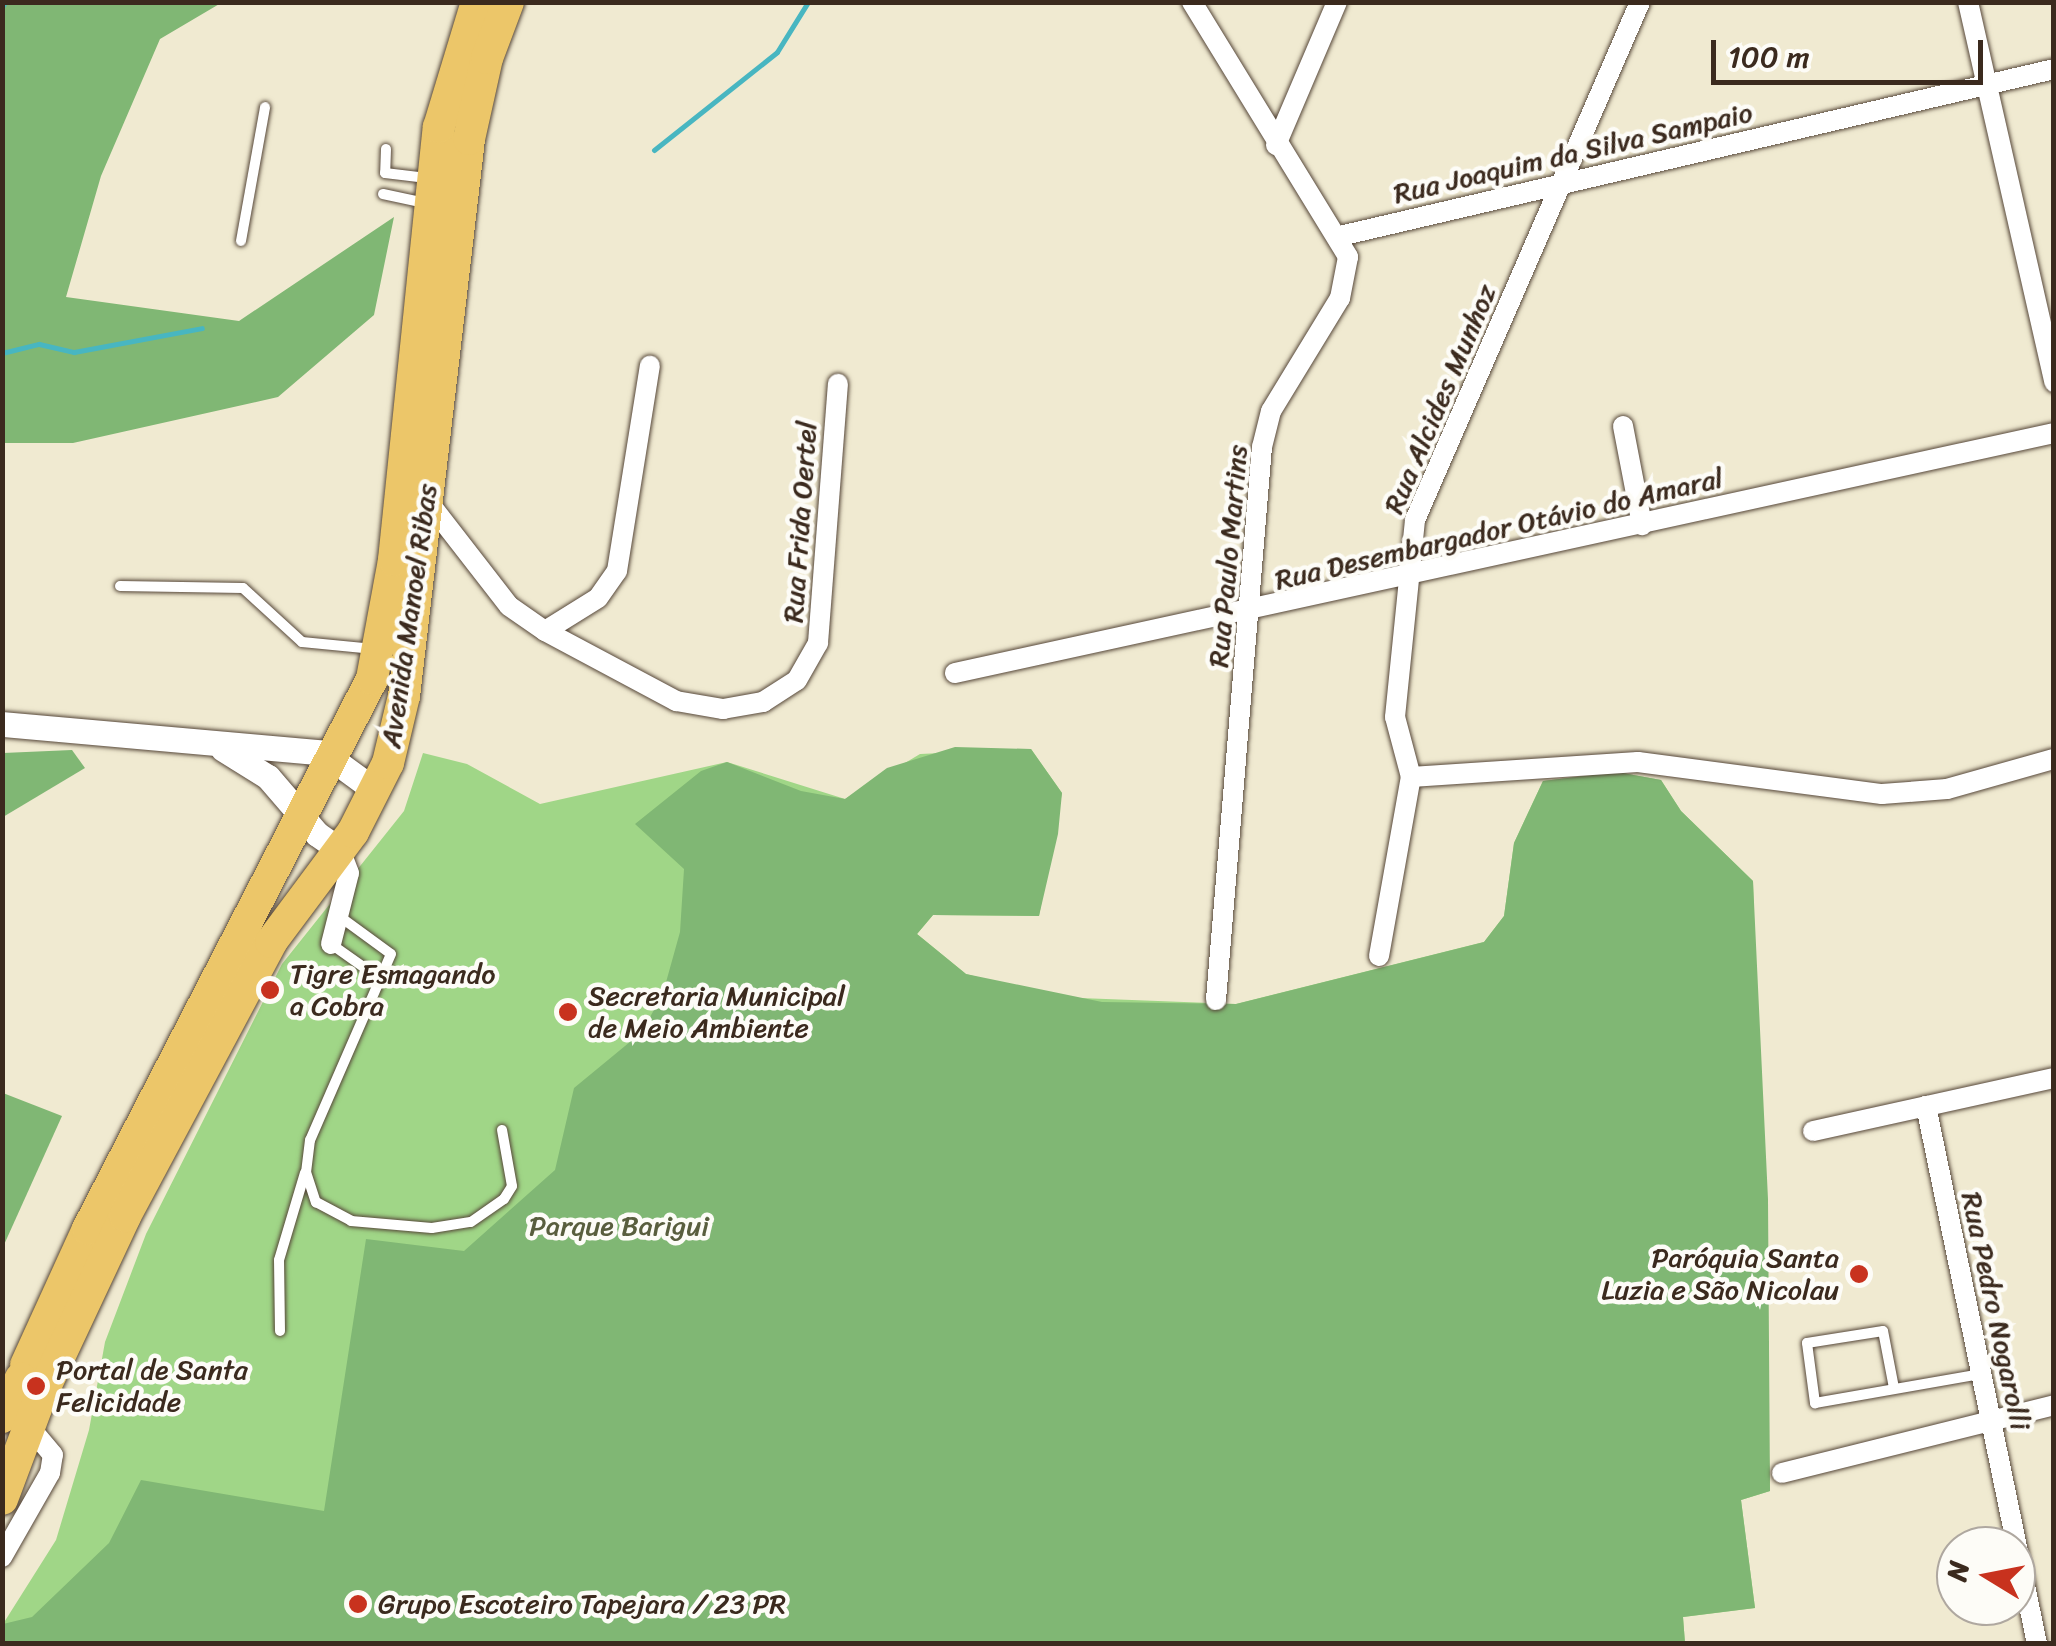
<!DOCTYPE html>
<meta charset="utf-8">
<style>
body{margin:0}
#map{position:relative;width:2056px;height:1646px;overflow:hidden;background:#f0ead1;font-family:Sriracha,sans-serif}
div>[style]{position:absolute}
.green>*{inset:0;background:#a0d687}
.forest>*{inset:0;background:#80b774}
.stream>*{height:5px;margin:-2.5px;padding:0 2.5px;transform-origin:2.5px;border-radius:2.5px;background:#48b6c1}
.roads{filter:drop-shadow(0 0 2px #564739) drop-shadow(0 0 2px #564739)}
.service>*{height:10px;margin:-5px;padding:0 5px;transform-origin:5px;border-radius:5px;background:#fff}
.minor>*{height:20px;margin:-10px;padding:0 10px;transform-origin:10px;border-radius:10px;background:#fff}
.tertiary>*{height:25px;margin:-12.5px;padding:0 12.5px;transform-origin:12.5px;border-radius:12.5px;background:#fff}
.primary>*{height:32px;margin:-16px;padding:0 16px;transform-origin:16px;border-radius:16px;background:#ecc669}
.dots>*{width:28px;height:28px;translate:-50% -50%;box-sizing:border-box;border:5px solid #fdfcf7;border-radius:50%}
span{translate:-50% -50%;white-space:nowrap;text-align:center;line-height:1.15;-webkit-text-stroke:9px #fdfcf7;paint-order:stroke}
.street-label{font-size:28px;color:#3b2a1e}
.poi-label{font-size:28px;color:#3b2a1e}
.left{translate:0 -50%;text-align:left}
.right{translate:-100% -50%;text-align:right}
.park-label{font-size:28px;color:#595e3e}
.frame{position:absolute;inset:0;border:5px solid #3b2a1e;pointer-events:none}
.north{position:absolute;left:1936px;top:1526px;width:100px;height:100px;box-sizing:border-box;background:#fdfcf7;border:2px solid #afa8a0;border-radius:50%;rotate:280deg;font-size:28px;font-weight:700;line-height:40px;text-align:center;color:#3b2a1e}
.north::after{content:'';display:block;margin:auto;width:35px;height:45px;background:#c8321e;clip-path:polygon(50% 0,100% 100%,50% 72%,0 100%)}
.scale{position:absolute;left:1711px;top:40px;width:272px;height:45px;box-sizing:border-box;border:5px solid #3b2a1e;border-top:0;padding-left:12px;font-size:30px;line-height:35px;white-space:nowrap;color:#3b2a1e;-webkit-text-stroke:8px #fdfcf7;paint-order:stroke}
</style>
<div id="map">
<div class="green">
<div style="clip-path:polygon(1031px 749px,1062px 793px,1039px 916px,933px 915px,917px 934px,966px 974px,1054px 997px,1236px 1004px,1484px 942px,1504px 916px,1514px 843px,1543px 781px,1617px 772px,1661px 780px,1681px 811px,1753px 881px,1770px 1491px,1741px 1500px,1755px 1608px,1683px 1617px,1685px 1643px,3px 1644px,3px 1624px,56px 1540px,89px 1430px,105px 1342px,146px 1234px,282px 964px,404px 811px,423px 753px,467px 764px,540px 804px,727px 762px,845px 799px,920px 754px)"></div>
</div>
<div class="forest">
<div style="clip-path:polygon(2px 3px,221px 3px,160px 39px,101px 176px,66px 297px,239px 321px,394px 217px,374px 315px,278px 397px,73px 443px,3px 443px)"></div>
<div style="clip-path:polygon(955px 747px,1031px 749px,1062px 793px,1058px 834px,1039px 916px,933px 915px,917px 934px,966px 974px,1102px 1002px,1236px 1004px,1484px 942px,1504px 916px,1514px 843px,1543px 781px,1617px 772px,1661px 780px,1681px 811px,1753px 881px,1768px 1199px,1770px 1491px,1741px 1500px,1755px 1608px,1683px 1617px,1685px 1643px,3px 1644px,3px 1624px,32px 1617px,109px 1543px,141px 1480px,324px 1511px,366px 1239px,464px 1251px,555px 1170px,574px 1088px,642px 1032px,663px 993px,680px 932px,684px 869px,635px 824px,701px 771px,727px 762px,801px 791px,845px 799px,887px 768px)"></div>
<div style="clip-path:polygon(72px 750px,85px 768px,3px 817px,3px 753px)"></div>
<div style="clip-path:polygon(3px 1093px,62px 1116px,3px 1247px)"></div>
</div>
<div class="stream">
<div style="left:2px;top:7px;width:6px;rotate:-59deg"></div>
<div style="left:654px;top:150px;width:157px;rotate:-38.5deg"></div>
<div style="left:777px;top:52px;width:59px;rotate:-58.2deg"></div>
<div style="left:2px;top:353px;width:38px;rotate:-14deg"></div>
<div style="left:39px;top:344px;width:36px;rotate:13deg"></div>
<div style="left:74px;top:352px;width:130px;rotate:-10.6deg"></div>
</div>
<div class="roads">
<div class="service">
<div style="left:386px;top:149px;width:24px;rotate:92deg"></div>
<div style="left:385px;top:173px;width:42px;rotate:6.8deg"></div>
<div style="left:383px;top:194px;width:43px;rotate:12.1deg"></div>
<div style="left:241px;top:241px;width:136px;rotate:-79.8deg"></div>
<div style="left:120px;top:586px;width:123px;rotate:0.9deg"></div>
<div style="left:243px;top:588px;width:80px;rotate:42.5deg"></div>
<div style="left:302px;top:642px;width:72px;rotate:5.6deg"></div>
<div style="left:339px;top:916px;width:64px;rotate:36.2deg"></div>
<div style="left:391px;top:954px;width:203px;rotate:113.5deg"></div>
<div style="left:310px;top:1140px;width:32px;rotate:97deg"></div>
<div style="left:306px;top:1172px;width:32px;rotate:72deg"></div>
<div style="left:316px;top:1202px;width:40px;rotate:28deg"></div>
<div style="left:351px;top:1221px;width:81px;rotate:4.9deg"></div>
<div style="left:432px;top:1228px;width:39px;rotate:-9deg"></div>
<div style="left:471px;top:1222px;width:40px;rotate:-34.9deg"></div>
<div style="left:504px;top:1199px;width:15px;rotate:-58deg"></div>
<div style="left:512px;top:1186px;width:57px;rotate:-100.1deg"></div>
<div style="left:331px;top:944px;width:59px;rotate:35.3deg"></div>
<div style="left:280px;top:1331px;width:71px;rotate:-90.8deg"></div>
<div style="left:279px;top:1260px;width:91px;rotate:-73.4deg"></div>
<div style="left:1894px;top:1388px;width:58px;rotate:-100.9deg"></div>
<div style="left:1883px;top:1331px;width:77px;rotate:171deg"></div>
<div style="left:1807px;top:1343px;width:61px;rotate:82.4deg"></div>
<div style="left:1815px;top:1403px;width:169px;rotate:-9.9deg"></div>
</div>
<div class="minor">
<div style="left:1192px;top:2px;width:299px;rotate:58.5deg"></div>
<div style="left:1348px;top:257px;width:42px;rotate:101deg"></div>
<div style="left:1340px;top:298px;width:132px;rotate:121.4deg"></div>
<div style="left:1271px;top:411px;width:37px;rotate:104deg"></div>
<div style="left:1262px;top:447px;width:555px;rotate:94.76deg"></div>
<div style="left:1968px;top:2px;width:390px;rotate:77.2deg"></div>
<div style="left:1276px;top:145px;width:155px;rotate:-66.9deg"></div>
<div style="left:1340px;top:236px;width:733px;rotate:-13.16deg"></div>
<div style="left:1623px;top:426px;width:101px;rotate:79.1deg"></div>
<div style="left:426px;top:499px;width:135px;rotate:52.2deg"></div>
<div style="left:509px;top:606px;width:44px;rotate:34.8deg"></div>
<div style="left:545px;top:631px;width:149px;rotate:28.1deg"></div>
<div style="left:676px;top:701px;width:48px;rotate:9.7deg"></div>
<div style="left:723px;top:709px;width:41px;rotate:-9.9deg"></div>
<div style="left:763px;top:702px;width:40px;rotate:-32.9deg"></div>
<div style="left:797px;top:680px;width:43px;rotate:-60.4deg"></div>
<div style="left:818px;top:643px;width:260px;rotate:-85.6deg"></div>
<div style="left:545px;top:631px;width:62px;rotate:-31.9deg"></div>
<div style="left:598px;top:598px;width:33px;rotate:-55deg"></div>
<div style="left:617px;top:571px;width:208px;rotate:-80.9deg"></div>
<div style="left:955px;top:673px;width:1125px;rotate:-12.32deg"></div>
<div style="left:1411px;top:777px;width:227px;rotate:-3.8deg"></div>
<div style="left:1638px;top:762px;width:246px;rotate:7.5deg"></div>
<div style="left:1882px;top:794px;width:65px;rotate:-4.4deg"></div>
<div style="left:1947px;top:789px;width:111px;rotate:-15.7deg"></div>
<div style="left:331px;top:944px;width:73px;rotate:-75.8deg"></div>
<div style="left:349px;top:873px;width:25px;rotate:-111deg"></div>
<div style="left:1379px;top:956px;width:182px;rotate:-79.9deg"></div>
<div style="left:1411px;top:777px;width:62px;rotate:-104.9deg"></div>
<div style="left:1395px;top:717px;width:198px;rotate:-84.2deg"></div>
<div style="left:1415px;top:520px;width:565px;rotate:-66.52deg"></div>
<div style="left:1926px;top:1106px;width:549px;rotate:78.34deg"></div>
<div style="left:1813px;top:1131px;width:247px;rotate:-12.4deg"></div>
<div style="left:1782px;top:1473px;width:280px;rotate:-14deg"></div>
<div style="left:2px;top:1557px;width:97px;rotate:-60.3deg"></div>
<div style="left:50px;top:1473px;width:18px;rotate:-81deg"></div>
<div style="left:53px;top:1455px;width:34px;rotate:-130deg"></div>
</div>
<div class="tertiary">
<div style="left:2px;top:724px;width:323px;rotate:5.1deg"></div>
<div style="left:324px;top:753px;width:64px;rotate:36.2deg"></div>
<div style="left:223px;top:749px;width:53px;rotate:31.9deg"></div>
<div style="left:268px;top:777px;width:75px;rotate:49.3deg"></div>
<div style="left:317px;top:834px;width:28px;rotate:35deg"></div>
</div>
<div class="primary">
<div style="left:26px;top:1365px;width:149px;rotate:-65.5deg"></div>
<div style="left:88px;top:1229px;width:619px;rotate:-62.69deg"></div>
<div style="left:372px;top:679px;width:121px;rotate:-79.5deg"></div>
<div style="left:394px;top:560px;width:435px;rotate:-84.1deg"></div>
<div style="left:439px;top:127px;width:131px;rotate:-73.1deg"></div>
<div style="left:45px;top:1387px;width:189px;rotate:-64.9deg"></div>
<div style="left:125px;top:1216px;width:310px;rotate:-61.9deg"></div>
<div style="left:271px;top:942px;width:137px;rotate:-53.3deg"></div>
<div style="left:353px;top:832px;width:77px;rotate:-63.1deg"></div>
<div style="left:388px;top:763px;width:69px;rotate:-76.6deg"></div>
<div style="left:404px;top:696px;width:561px;rotate:-83.34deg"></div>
<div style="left:469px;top:139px;width:83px;rotate:-77.5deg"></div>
<div style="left:487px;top:58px;width:60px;rotate:-69.4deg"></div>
<div style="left:2px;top:1417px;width:43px;rotate:-64deg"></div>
<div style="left:2px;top:1499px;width:103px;rotate:-69.4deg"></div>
</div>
</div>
<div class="dots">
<div style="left:270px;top:990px;background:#c8321e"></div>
<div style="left:568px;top:1012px;background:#c8321e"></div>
<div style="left:1859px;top:1274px;background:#c8321e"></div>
<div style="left:36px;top:1386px;background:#c8321e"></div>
<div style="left:358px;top:1604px;background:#c8321e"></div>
</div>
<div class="street-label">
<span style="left:1573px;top:153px;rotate:-13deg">Rua Joaquim da Silva Sampaio</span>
<span style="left:1440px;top:399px;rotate:-67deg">Rua Alcides Munhoz</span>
<span style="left:800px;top:522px;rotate:-86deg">Rua Frida Oertel</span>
<span style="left:1499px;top:529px;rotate:-13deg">Rua Desembargador Otávio do Amaral</span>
<span style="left:1228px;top:556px;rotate:-85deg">Rua Paulo Martins</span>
<span style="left:409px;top:616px;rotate:-82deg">Avenida Manoel Ribas</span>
<span style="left:1996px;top:1311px;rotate:78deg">Rua Pedro Nogarolli</span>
</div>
<div class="poi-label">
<span class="left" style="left:290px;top:990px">Tigre Esmagando<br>a Cobra</span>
<span class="left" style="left:588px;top:1012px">Secretaria Municipal<br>de Meio Ambiente</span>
<span class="right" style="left:1839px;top:1274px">Paróquia Santa<br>Luzia e São Nicolau</span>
<span class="left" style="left:56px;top:1386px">Portal de Santa<br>Felicidade</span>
<span class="left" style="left:378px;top:1604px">Grupo Escoteiro Tapejara / 23 PR</span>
</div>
<div class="park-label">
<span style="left:619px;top:1226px">Parque Barigui</span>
</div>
<div class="frame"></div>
<div class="north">N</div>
<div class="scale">100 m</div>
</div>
